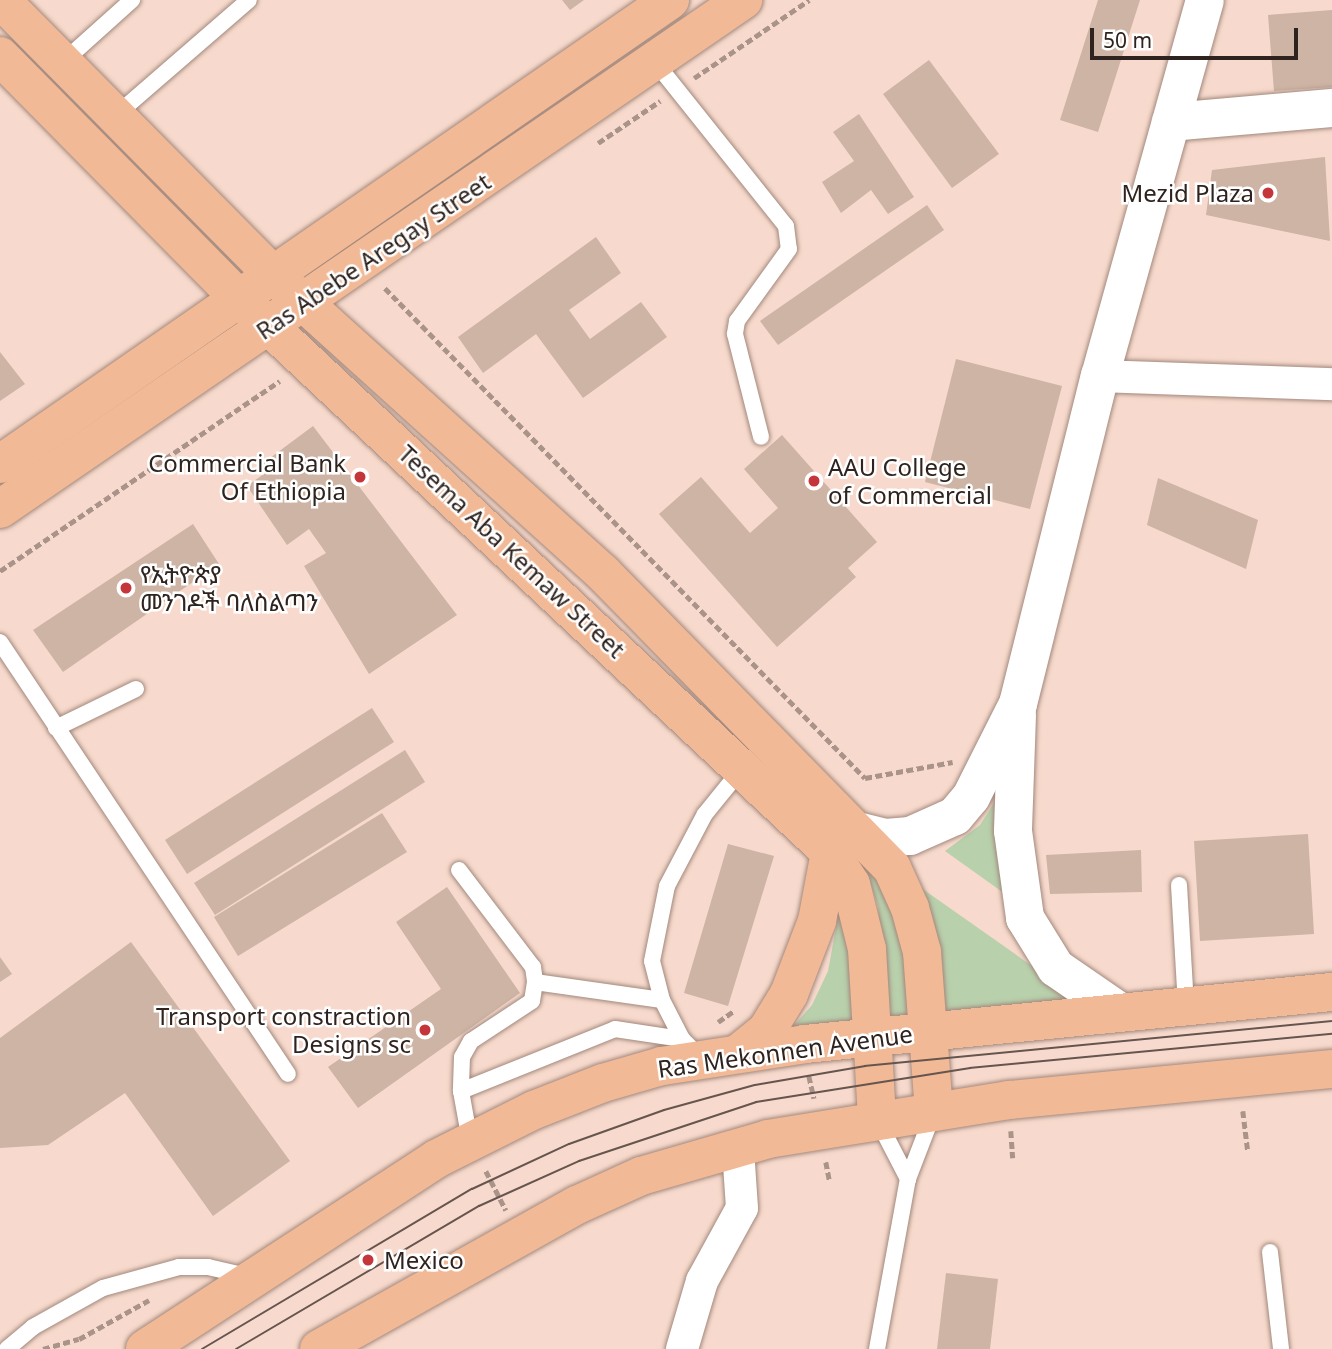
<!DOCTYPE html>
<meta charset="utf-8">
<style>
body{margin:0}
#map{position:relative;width:1332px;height:1349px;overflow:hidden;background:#f7dacd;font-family:"Noto Sans","Noto Sans Ethiopic",sans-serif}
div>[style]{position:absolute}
.green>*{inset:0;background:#b8d0ac}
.building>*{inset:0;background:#cdb4a4}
.path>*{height:4.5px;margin-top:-2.25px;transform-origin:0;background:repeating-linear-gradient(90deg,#aa948a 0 7px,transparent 0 10.5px)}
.roads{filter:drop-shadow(0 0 2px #a2887c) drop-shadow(0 0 2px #a2887c)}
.lane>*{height:16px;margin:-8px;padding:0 8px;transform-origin:8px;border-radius:8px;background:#fff}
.street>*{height:32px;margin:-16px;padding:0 16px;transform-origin:16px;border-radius:16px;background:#fff}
.secondary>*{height:38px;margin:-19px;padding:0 19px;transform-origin:19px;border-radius:19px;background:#fff}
.primary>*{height:38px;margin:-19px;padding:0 19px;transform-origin:19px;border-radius:19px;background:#f2b996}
.tram>*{height:2px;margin:-1px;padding:0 1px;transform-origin:1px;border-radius:1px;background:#65554e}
.dots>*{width:19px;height:19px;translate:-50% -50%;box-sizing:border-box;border:4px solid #fff;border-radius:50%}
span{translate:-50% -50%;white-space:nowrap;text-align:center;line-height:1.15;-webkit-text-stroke:5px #fff;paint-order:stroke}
.poi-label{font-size:24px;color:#2e231e}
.right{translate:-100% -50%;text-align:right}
.left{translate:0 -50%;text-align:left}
.street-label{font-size:24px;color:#2e231e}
.scale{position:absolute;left:1090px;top:28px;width:208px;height:32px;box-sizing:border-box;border:4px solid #2e231e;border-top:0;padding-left:9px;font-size:21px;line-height:24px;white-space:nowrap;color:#2e231e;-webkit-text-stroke:5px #fff;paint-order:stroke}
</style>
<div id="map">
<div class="green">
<div style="clip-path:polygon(1003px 789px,1015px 901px,945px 851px,980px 825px)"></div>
<div style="clip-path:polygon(860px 852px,891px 888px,910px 946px,911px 1016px,887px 1018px,878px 906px)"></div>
<div style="clip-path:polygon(907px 878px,1079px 999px,938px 1016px)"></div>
<div style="clip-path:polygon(842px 895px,857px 1033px,784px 1037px,812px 1005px,828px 971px)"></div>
</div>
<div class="building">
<div style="clip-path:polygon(562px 0,584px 0,570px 10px)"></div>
<div style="clip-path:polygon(1098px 0,1140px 0,1098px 132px,1060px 120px)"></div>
<div style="clip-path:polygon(1332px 10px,1332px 87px,1274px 91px,1268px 15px)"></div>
<div style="clip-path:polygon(929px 60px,999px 154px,952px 188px,883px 94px)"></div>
<div style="clip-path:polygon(859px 114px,914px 197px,888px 214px,871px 190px,841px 213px,822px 182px,854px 161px,833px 132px)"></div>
<div style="clip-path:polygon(1325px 157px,1330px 241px,1206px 215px,1212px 170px)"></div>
<div style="clip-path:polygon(927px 205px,944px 230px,778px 345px,760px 321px)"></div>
<div style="clip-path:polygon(596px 237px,621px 273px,569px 310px,590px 339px,641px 302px,667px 337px,583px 398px,536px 334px,483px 373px,458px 337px)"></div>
<div style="clip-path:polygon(0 352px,25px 384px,0 401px)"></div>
<div style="clip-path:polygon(956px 359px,1062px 386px,1030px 509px,925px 482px)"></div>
<div style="clip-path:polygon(313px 426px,457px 615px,369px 674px,304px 566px,326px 553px,309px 529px,287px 545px,247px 486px,268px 471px,262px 464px)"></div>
<div style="clip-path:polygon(782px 435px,877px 542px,848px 568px,856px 577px,777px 647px,659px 514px,701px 477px,750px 533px,778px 508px,744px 469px)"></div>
<div style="clip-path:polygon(1158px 478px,1258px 520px,1246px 569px,1147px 525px)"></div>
<div style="clip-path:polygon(193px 524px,219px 564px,63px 672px,33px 630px)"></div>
<div style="clip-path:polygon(372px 708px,394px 742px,187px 874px,165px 840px)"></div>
<div style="clip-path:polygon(405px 750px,425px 782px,215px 915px,194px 883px)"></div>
<div style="clip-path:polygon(382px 813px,407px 852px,238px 956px,214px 917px)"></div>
<div style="clip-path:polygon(1308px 834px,1314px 934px,1200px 941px,1194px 841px)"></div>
<div style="clip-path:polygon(728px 844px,774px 856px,728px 1006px,684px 993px)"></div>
<div style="clip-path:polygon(1141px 850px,1142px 892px,1050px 894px,1046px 855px)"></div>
<div style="clip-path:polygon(447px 887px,520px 993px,358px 1108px,328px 1067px,441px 989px,396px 922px)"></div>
<div style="clip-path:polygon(131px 942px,290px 1161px,213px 1216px,125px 1093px,48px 1145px,0 1148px,0 1038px)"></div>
<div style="clip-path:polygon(0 957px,12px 974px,0 982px)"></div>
<div style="clip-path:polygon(946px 1273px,998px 1279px,990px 1349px,937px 1349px)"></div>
</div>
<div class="path">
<div style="left:694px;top:78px;width:139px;rotate:-34.1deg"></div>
<div style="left:598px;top:143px;width:75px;rotate:-34.1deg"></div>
<div style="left:385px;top:288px;width:686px;rotate:45.59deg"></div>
<div style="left:865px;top:778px;width:89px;rotate:-10.3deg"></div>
<div style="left:0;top:571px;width:338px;rotate:-34.2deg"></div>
<div style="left:718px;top:1022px;width:19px;rotate:-35deg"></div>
<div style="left:809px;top:1076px;width:23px;rotate:77deg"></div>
<div style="left:1243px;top:1111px;width:41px;rotate:83deg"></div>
<div style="left:1011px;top:1131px;width:27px;rotate:86deg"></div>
<div style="left:826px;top:1162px;width:20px;rotate:79deg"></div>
<div style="left:486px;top:1171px;width:44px;rotate:62.9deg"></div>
<div style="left:43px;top:1349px;width:37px;rotate:-16deg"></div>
<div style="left:79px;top:1339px;width:80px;rotate:-29.1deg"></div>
</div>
<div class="roads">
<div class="lane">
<div style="left:63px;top:62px;width:93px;rotate:-41.9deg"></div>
<div style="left:655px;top:62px;width:210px;rotate:51.4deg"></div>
<div style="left:786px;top:226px;width:23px;rotate:83deg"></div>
<div style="left:789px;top:249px;width:89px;rotate:125.8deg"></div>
<div style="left:737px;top:321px;width:13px;rotate:99deg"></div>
<div style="left:735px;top:334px;width:106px;rotate:75.8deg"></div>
<div style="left:115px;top:116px;width:177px;rotate:-40.9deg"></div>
<div style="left:0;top:642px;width:519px;rotate:56.31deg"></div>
<div style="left:56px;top:728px;width:89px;rotate:-26deg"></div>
<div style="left:459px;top:870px;width:122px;rotate:52.7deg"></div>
<div style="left:533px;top:967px;width:15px;rotate:82deg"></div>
<div style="left:535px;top:982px;width:19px;rotate:99deg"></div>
<div style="left:532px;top:1001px;width:73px;rotate:146.7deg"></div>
<div style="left:471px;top:1041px;width:18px;rotate:119deg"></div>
<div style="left:462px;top:1057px;width:34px;rotate:92deg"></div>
<div style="left:461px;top:1091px;width:51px;rotate:79.8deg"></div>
<div style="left:1179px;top:885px;width:122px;rotate:86.7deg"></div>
<div style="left:535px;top:982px;width:128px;rotate:8.1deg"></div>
<div style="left:701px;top:1058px;width:27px;rotate:-135deg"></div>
<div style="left:682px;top:1039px;width:44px;rotate:-117.1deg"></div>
<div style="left:662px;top:1000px;width:40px;rotate:-104.4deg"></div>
<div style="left:652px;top:961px;width:76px;rotate:-78.7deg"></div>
<div style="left:667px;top:886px;width:81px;rotate:-62.2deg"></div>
<div style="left:705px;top:814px;width:55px;rotate:-50.9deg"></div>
<div style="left:461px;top:1091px;width:166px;rotate:-21.9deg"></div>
<div style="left:615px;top:1029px;width:68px;rotate:8.5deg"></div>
<div style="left:877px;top:1119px;width:68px;rotate:62.7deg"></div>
<div style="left:1270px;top:1252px;width:98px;rotate:83.5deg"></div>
<div style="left:7px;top:1349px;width:34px;rotate:-40deg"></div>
<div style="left:33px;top:1327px;width:80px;rotate:-29.1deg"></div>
<div style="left:103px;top:1288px;width:79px;rotate:-15.4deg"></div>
<div style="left:179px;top:1267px;width:29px"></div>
<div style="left:208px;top:1267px;width:40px;rotate:13deg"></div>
<div style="left:877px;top:1349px;width:173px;rotate:-79.7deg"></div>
<div style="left:908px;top:1179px;width:70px;rotate:-69deg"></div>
</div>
<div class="street">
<div style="left:1100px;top:376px;width:232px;rotate:2deg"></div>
<div style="left:682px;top:1349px;width:71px;rotate:-73.6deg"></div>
<div style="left:702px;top:1281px;width:83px;rotate:-61.3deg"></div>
<div style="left:742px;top:1208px;width:58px;rotate:-93.9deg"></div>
</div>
<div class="secondary">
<div style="left:1171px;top:122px;width:162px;rotate:-5deg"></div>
<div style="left:1017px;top:715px;width:116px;rotate:92deg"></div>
<div style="left:1013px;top:831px;width:88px;rotate:82.1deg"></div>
<div style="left:1025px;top:918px;width:59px;rotate:58.2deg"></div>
<div style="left:1056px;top:968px;width:78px;rotate:34.5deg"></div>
<div style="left:857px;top:831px;width:30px;rotate:14deg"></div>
<div style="left:886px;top:838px;width:24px;rotate:-5deg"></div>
<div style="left:910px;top:836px;width:49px;rotate:-24deg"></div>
<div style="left:955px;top:816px;width:25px;rotate:-50deg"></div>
<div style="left:971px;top:797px;width:104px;rotate:-63.2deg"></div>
<div style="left:1018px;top:704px;width:338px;rotate:-76deg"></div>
<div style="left:1100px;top:376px;width:390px;rotate:-74.4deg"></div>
</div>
<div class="primary">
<div style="left:1px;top:0;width:385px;rotate:45.3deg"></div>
<div style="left:272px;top:274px;width:446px;rotate:42.1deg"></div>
<div style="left:603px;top:573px;width:413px;rotate:45.6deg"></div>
<div style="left:892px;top:868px;width:44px;rotate:65.8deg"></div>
<div style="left:910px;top:908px;width:46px;rotate:74.7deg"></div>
<div style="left:922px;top:952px;width:160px;rotate:85.7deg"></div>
<div style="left:0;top:56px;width:343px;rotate:45.4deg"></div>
<div style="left:241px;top:300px;width:807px;rotate:43.14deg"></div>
<div style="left:830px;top:852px;width:38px;rotate:57deg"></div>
<div style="left:851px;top:884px;width:67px;rotate:76.2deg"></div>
<div style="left:867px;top:949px;width:170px;rotate:86.6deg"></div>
<div style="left:0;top:464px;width:815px;rotate:-34.7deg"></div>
<div style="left:0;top:509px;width:901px;rotate:-34.41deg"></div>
<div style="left:739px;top:1053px;width:36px;rotate:-39deg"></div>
<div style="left:767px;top:1030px;width:42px;rotate:-58.6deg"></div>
<div style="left:789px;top:994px;width:78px;rotate:-69deg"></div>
<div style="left:817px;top:921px;width:70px;rotate:-79.3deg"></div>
<div style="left:830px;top:852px;width:13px;rotate:-39deg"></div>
<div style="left:145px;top:1349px;width:348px;rotate:-33.1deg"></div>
<div style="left:436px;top:1159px;width:110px;rotate:-26.6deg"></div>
<div style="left:534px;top:1110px;width:74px;rotate:-21.4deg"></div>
<div style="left:603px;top:1083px;width:61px;rotate:-16.1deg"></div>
<div style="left:662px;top:1066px;width:145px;rotate:-8.7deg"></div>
<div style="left:805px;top:1044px;width:530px;rotate:-5.64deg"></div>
<div style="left:319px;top:1349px;width:295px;rotate:-29.2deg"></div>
<div style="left:577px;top:1205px;width:70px;rotate:-24.4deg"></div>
<div style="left:641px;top:1176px;width:132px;rotate:-16.2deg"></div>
<div style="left:768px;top:1139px;width:244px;rotate:-9.2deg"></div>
<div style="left:1009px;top:1100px;width:324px;rotate:-5.5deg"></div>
</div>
</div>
<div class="tram">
<div style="left:202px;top:1349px;width:314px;rotate:-30.7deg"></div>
<div style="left:472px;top:1189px;width:107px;rotate:-24.9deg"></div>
<div style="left:569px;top:1144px;width:101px;rotate:-19.7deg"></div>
<div style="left:664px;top:1110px;width:94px;rotate:-15.4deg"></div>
<div style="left:755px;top:1085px;width:112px;rotate:-9.8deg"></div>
<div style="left:865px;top:1066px;width:469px;rotate:-5.5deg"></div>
<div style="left:236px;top:1349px;width:282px;rotate:-30.5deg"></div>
<div style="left:479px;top:1206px;width:110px;rotate:-24.2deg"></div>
<div style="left:579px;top:1161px;width:187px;rotate:-18.4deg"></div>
<div style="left:756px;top:1102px;width:217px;rotate:-9deg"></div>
<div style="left:970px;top:1068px;width:364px;rotate:-5.4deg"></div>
</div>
<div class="dots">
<div style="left:1268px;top:193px;background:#c5363b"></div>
<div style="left:360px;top:477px;background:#c5363b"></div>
<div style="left:814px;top:481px;background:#c5363b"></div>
<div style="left:126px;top:588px;background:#c5363b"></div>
<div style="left:425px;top:1030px;background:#c5363b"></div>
<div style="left:368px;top:1260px;background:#c5363b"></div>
</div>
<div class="poi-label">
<span class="right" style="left:1254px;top:193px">Mezid Plaza</span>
<span class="right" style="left:346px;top:477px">Commercial Bank<br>Of Ethiopia</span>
<span class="left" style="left:828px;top:481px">AAU College<br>of Commercial</span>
<span class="left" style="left:140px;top:588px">የኢትዮጵያ<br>መንገዶች ባለስልጣን</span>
<span class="right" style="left:411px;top:1030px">Transport constraction<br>Designs sc</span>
<span class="left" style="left:384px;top:1260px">Mexico</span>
</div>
<div class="street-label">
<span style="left:373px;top:256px;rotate:-34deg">Ras Abebe Aregay Street</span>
<span style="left:512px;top:551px;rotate:43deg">Tesema Aba Kemaw Street</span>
<span style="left:785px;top:1051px;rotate:-8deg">Ras Mekonnen Avenue</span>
</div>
<div class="scale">50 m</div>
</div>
